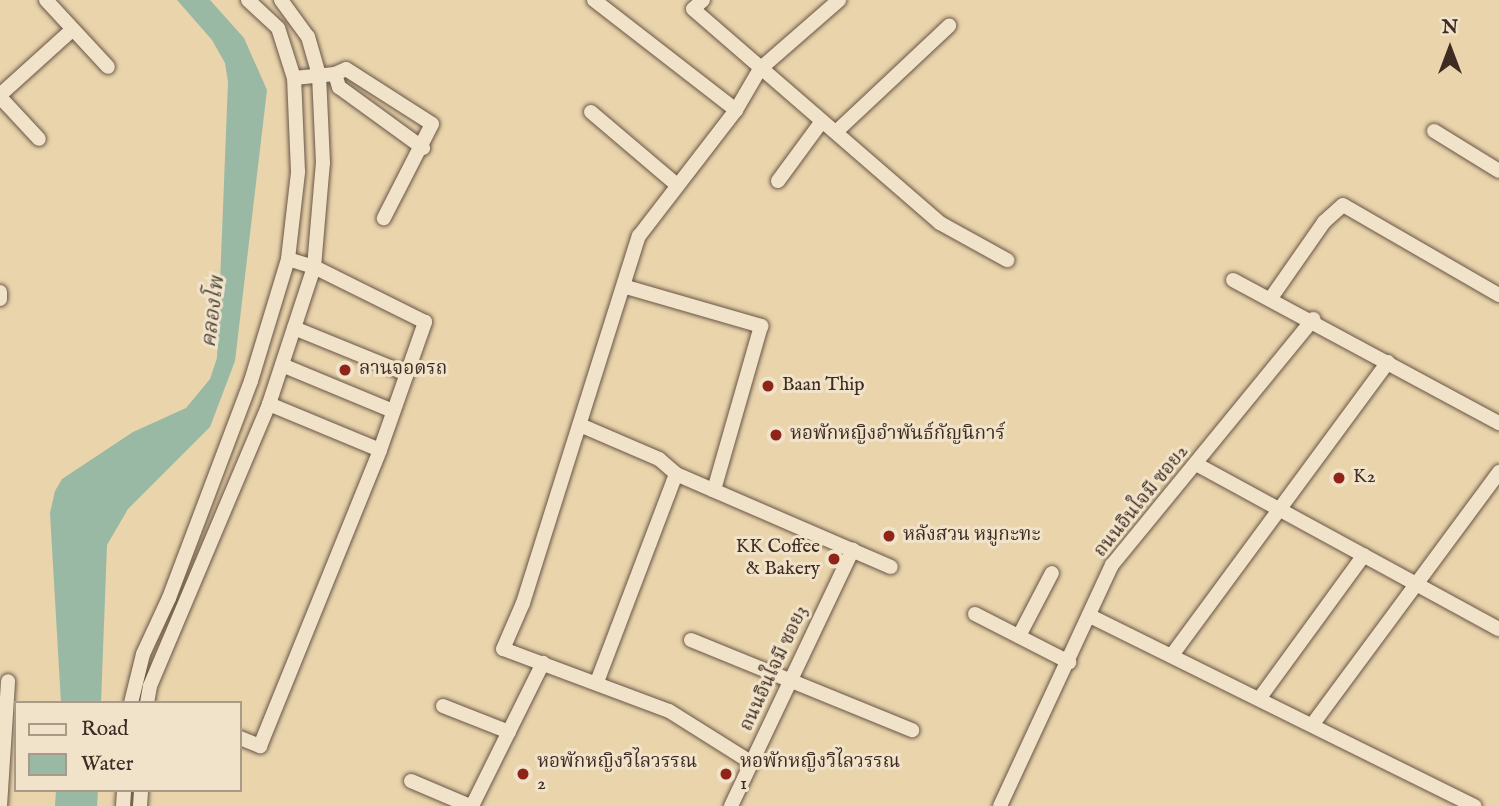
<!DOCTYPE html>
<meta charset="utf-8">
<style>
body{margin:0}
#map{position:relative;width:1499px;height:806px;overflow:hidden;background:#e9d4ac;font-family:"IM FELL English","Noto Serif Thai",serif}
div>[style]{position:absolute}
.water>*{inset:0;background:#99b9a4}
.roads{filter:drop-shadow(0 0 2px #695545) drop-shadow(0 0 2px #695545)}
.minor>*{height:14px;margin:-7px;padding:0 7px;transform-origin:7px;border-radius:7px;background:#f1e3c9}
.dots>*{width:19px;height:19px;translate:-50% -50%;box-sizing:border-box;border:4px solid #f1e3c9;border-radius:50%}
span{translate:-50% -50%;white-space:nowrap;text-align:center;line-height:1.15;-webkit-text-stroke:6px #f1e3c9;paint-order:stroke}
.poi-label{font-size:19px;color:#3e2b23}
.left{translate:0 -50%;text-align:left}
.right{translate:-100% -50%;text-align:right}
.street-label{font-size:19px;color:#3e2b23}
.water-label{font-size:21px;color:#50473d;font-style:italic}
.legend{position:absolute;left:14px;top:701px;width:228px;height:91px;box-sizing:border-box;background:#f1e3c9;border:2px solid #a99987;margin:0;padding:9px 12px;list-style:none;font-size:21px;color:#3e2b23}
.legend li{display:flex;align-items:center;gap:14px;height:35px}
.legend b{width:35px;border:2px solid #a99987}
.north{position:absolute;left:1415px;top:14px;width:70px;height:70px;-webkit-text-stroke:5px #f1e3c9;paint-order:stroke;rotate:0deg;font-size:19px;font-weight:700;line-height:28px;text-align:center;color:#3e2b23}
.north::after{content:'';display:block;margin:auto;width:24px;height:32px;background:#3e2b23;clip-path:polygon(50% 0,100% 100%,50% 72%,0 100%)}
</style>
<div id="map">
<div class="water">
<div style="clip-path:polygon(177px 0,210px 0,244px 38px,267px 90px,235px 361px,210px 427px,128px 509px,107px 545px,101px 703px,61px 703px,50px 513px,55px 491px,62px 479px,133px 432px,186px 408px,210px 379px,217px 358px,228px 82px,225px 63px,212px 40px)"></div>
<div style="clip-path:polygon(56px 790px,98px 790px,97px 806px,55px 806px)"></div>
</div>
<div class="roads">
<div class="minor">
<div style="left:46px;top:0;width:91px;rotate:47.2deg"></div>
<div style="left:594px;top:0;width:180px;rotate:37.8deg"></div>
<div style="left:703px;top:0;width:13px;rotate:138deg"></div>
<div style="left:693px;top:9px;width:327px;rotate:40.9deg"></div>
<div style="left:940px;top:223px;width:77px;rotate:28.9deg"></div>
<div style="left:335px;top:74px;width:12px;rotate:-24deg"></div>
<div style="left:346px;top:69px;width:102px;rotate:32.6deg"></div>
<div style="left:432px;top:124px;width:106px;rotate:117.1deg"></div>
<div style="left:294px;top:78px;width:41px;rotate:-5.6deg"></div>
<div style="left:335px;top:74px;width:14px;rotate:73deg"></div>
<div style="left:339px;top:87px;width:104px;rotate:36deg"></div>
<div style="left:0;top:95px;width:98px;rotate:-42.1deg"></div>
<div style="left:0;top:97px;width:57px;rotate:47.1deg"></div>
<div style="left:591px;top:112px;width:111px;rotate:40.3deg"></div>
<div style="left:837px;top:131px;width:154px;rotate:-43.2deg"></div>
<div style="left:1434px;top:131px;width:76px;rotate:31.6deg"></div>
<div style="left:778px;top:181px;width:74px;rotate:-53.7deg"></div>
<div style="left:1233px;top:280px;width:302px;rotate:28.3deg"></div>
<div style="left:626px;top:287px;width:141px;rotate:16.1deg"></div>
<div style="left:761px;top:326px;width:171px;rotate:106deg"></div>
<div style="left:0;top:292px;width:7px;rotate:90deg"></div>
<div style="left:1271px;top:298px;width:93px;rotate:-55.1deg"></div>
<div style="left:1324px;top:222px;width:25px;rotate:-42deg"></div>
<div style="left:1343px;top:205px;width:180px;rotate:30deg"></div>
<div style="left:294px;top:328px;width:122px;rotate:22.2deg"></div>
<div style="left:282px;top:365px;width:120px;rotate:22.5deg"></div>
<div style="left:269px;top:404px;width:120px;rotate:22.5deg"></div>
<div style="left:580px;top:425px;width:86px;rotate:23.3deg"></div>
<div style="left:659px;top:459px;width:23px;rotate:41deg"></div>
<div style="left:676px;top:474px;width:234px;rotate:23.4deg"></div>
<div style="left:1196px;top:464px;width:345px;rotate:28.6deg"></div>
<div style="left:975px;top:614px;width:106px;rotate:27.1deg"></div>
<div style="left:1090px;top:616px;width:429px;rotate:26.3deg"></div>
<div style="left:1019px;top:636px;width:71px;rotate:-62.4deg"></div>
<div style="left:691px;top:640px;width:239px;rotate:22.2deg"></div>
<div style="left:1172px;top:655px;width:364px;rotate:-53.6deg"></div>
<div style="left:597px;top:682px;width:222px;rotate:-69.2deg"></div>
<div style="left:1259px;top:699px;width:178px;rotate:-53.9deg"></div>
<div style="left:131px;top:703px;width:50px;rotate:-76.2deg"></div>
<div style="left:143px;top:654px;width:62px;rotate:-65.1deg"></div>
<div style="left:169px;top:598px;width:232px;rotate:-69.3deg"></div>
<div style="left:251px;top:381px;width:127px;rotate:-73.1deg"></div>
<div style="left:288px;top:259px;width:88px;rotate:-83.4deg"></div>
<div style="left:298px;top:172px;width:94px;rotate:-92.4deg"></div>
<div style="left:294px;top:78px;width:52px;rotate:-107.7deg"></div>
<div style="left:278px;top:28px;width:41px;rotate:-137deg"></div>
<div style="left:147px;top:703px;width:17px;rotate:-80deg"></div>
<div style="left:150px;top:686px;width:306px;rotate:-67.1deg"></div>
<div style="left:269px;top:404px;width:144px;rotate:-71.8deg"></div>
<div style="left:314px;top:267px;width:104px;rotate:-85.1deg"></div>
<div style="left:323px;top:163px;width:88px;rotate:-92.6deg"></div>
<div style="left:319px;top:75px;width:40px;rotate:-106deg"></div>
<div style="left:308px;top:37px;width:46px;rotate:-126.1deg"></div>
<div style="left:443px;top:706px;width:71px;rotate:21.5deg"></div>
<div style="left:1312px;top:725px;width:315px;rotate:-53.5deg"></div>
<div style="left:240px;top:738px;width:22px;rotate:22deg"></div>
<div style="left:260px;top:746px;width:319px;rotate:-67.9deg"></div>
<div style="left:380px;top:450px;width:136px;rotate:-70.6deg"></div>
<div style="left:425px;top:322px;width:124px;rotate:-153.6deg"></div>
<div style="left:314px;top:267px;width:27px;rotate:-163deg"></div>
<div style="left:752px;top:763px;width:98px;rotate:-147.9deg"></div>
<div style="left:669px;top:711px;width:177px;rotate:-159.5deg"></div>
<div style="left:503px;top:649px;width:50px;rotate:-66.5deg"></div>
<div style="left:523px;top:603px;width:385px;rotate:-72.5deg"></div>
<div style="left:639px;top:236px;width:159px;rotate:-52.4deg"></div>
<div style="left:736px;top:110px;width:48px;rotate:-59.7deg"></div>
<div style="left:760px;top:69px;width:105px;rotate:-41.1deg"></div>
<div style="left:411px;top:781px;width:64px;rotate:23deg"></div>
<div style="left:0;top:806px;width:125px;rotate:-86.3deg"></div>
<div style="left:123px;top:806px;width:16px;rotate:-86deg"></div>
<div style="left:140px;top:806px;width:16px;rotate:-86deg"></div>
<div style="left:472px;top:806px;width:160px;rotate:-63.6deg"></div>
<div style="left:731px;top:806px;width:284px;rotate:-64.6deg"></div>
<div style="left:1000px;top:806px;width:266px;rotate:-65.1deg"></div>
<div style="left:1112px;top:565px;width:318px;rotate:-50.7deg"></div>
</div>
</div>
<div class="dots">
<div style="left:345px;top:370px;background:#8f2418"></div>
<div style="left:768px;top:386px;background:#8f2418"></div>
<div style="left:776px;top:435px;background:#8f2418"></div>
<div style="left:1339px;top:478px;background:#8f2418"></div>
<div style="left:889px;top:536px;background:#8f2418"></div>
<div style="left:834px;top:559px;background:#8f2418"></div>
<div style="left:523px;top:774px;background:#8f2418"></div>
<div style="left:726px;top:774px;background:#8f2418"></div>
</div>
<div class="poi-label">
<span class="left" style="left:359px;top:370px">ลานจอดรถ</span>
<span class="left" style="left:782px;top:386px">Baan Thip</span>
<span class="left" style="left:790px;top:435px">หอพักหญิงอำพันธ์กัญนิการ์</span>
<span class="left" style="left:1353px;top:478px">K2</span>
<span class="left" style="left:903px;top:536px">หลังสวน หมูกะทะ</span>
<span class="right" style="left:820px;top:559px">KK Coffee<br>&amp; Bakery</span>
<span class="left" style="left:537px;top:774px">หอพักหญิงวิไลวรรณ<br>2</span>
<span class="left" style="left:740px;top:774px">หอพักหญิงวิไลวรรณ<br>1</span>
</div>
<div class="street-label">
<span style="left:1142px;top:502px;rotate:-51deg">ถนนอินใจมี ซอย2</span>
<span style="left:775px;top:669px;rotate:-65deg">ถนนอินใจมี ซอย3</span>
</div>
<div class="water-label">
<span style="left:214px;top:312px;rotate:-83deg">คลองโพ</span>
</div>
<ul class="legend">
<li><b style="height:9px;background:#f1e3c9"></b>Road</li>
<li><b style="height:19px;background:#99b9a4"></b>Water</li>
</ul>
<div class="north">N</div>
</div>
